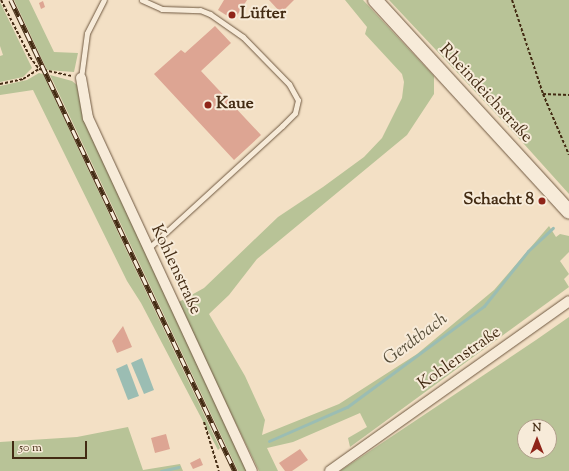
<!DOCTYPE html>
<meta charset="utf-8">
<style>
body{margin:0}
#map{position:relative;width:569px;height:471px;overflow:hidden;background:#f3e0c5;font-family:"Sorts Mill Goudy",serif}
div>[style]{position:absolute}
.green>*{inset:0;background:#b8c397}
.water>*{inset:0;background:#9bbdb3}
.stream>*{height:3px;margin:-1.5px;padding:0 1.5px;transform-origin:1.5px;border-radius:1.5px;background:#9bbdb3}
.building>*{inset:0;background:#dda593}
.path>*{height:2px;margin-top:-1px;transform-origin:0;background:repeating-linear-gradient(90deg,#432b13 0 3px,transparent 0 5px)}
.roads{filter:drop-shadow(0 0 1px #6f5840) drop-shadow(0 0 1px #6f5840)}
.service>*{height:5px;margin:-2.5px;padding:0 2.5px;transform-origin:2.5px;border-radius:2.5px;background:#f7ebd9}
.minor>*{height:10px;margin:-5px;padding:0 5px;transform-origin:5px;border-radius:5px;background:#f7ebd9}
.secondary>*{height:14px;margin:-7px;padding:0 7px;transform-origin:7px;border-radius:7px;background:#f7ebd9}
.rail>*{height:4.5px;margin-top:-2.25px;transform-origin:0;background:repeating-linear-gradient(90deg,#f7ebd9 0 9px,#432b13 0 18px);box-sizing:border-box;border-block:1px solid #432b13}
.dots>*{width:11px;height:11px;translate:-50% -50%;box-sizing:border-box;border:2px solid #f7ebd9;border-radius:50%}
span{translate:-50% -50%;white-space:nowrap;text-align:center;line-height:1.15;-webkit-text-stroke:4px #f7ebd9;paint-order:stroke}
.poi-label{font-size:17px;color:#432b13;font-weight:700}
.left{translate:0 -50%;text-align:left}
.right{translate:-100% -50%;text-align:right}
.street-label{font-size:17px;color:#432b13}
.water-label{font-size:18px;color:#59503b;font-style:italic}
.north{position:absolute;left:517px;top:419px;width:40px;height:40px;box-sizing:border-box;background:#f7ebd9;border:1px solid #af9e8a;border-radius:50%;rotate:0deg;font-size:11px;font-weight:700;line-height:16px;text-align:center;color:#432b13}
.north::after{content:'';display:block;margin:auto;width:14px;height:18px;background:#8f2418;clip-path:polygon(50% 0,100% 100%,50% 72%,0 100%)}
.scale{position:absolute;left:12px;top:441px;width:75px;height:18px;box-sizing:border-box;border:2px solid #432b13;border-top:0;padding-left:5px;font-size:12px;line-height:14px;white-space:nowrap;color:#432b13;-webkit-text-stroke:3px #f7ebd9;paint-order:stroke}
</style>
<div id="map">
<div class="green">
<div style="clip-path:polygon(14px 0,29px 0,54px 52px,78px 53px,74px 72px,47px 70px)"></div>
<div style="clip-path:polygon(345px 0,363px 0,434px 76px,434px 94px,407px 135px,257px 259px,229px 295px,209px 314px,245px 376px,265px 420px,262px 435px,339px 404px,417px 354px,494px 290px,549px 226px,556px 237px,560px 234px,569px 236px,569px 252px,560px 261px,569px 274px,564px 279px,569px 287px,350px 447px,348px 438px,367px 427px,360px 413px,293px 442px,267px 448px,278px 471px,259px 471px,177px 303px,204px 288px,278px 217px,323px 187px,364px 157px,382px 138px,402px 98px,404px 82px,402px 74px,365px 34px,367px 27px)"></div>
<div style="clip-path:polygon(389px 0,569px 0,569px 194px,515px 134px)"></div>
<div style="clip-path:polygon(0 2px,32px 68px,23px 77px,0 82px,0 56px,3px 55px,0 46px)"></div>
<div style="clip-path:polygon(39px 73px,43px 74px,220px 448px,218px 450px,141px 303px,127px 281px,33px 90px,0 95px,0 86px,27px 80px)"></div>
<div style="clip-path:polygon(50px 75px,72px 81px,77px 85px,83px 119px,247px 471px,238px 471px)"></div>
<div style="clip-path:polygon(evenodd,569px 317px,569px 471px,340px 471px,536px 340px,569px 317px,525px 427px,549px 427px,549px 451px,525px 451px,525px 427px)"></div>
<div style="clip-path:polygon(128px 427px,143px 470px,180px 464px,183px 471px,0 471px,0 442px,77px 437px)"></div>
</div>
<div class="water">
<div style="clip-path:polygon(142px 358px,154px 390px,144px 394px,131px 363px)"></div>
<div style="clip-path:polygon(127px 364px,139px 396px,128px 400px,116px 369px)"></div>
</div>
<div class="stream">
<div style="left:269px;top:441px;width:85px;rotate:-23.6deg"></div>
<div style="left:347px;top:407px;width:170px;rotate:-36.4deg"></div>
<div style="left:484px;top:306px;width:70px;rotate:-51.3deg"></div>
<div style="left:528px;top:251px;width:34px;rotate:-43deg"></div>
<div style="left:161px;top:471px;width:18px;rotate:-13deg"></div>
</div>
<div class="building">
<div style="clip-path:polygon(224px 0,247px 0,234px 20px,218px 10px)"></div>
<div style="clip-path:polygon(269px 0,294px 0,281px 13px)"></div>
<div style="clip-path:polygon(43px 1px,45px 7px,41px 9px,39px 3px)"></div>
<div style="clip-path:polygon(215px 26px,231px 43px,201px 71px,261px 135px,234px 160px,154px 74px,181px 50px,185px 53px)"></div>
<div style="clip-path:polygon(123px 326px,132px 347px,117px 353px,112px 341px)"></div>
<div style="clip-path:polygon(166px 434px,170px 449px,155px 453px,151px 438px)"></div>
<div style="clip-path:polygon(300px 449px,308px 460px,292px 471px,285px 471px,279px 463px)"></div>
<div style="clip-path:polygon(200px 458px,203px 465px,193px 469px,190px 463px)"></div>
</div>
<div class="path">
<div style="left:1px;top:0;width:64px;rotate:63deg"></div>
<div style="left:30px;top:57px;width:15px;rotate:53deg"></div>
<div style="left:39px;top:69px;width:33px;rotate:12deg"></div>
<div style="left:512px;top:0;width:99px;rotate:71.7deg"></div>
<div style="left:543px;top:94px;width:66px;rotate:66.9deg"></div>
<div style="left:0;top:84px;width:24px;rotate:-12deg"></div>
<div style="left:23px;top:79px;width:19px;rotate:-32deg"></div>
<div style="left:543px;top:94px;width:26px;rotate:2deg"></div>
<div style="left:204px;top:422px;width:51px;rotate:73deg"></div>
</div>
<div class="roads">
<div class="service">
<div style="left:142px;top:0;width:22px;rotate:24deg"></div>
<div style="left:162px;top:9px;width:38px;rotate:2deg"></div>
<div style="left:200px;top:10px;width:11px;rotate:22deg"></div>
<div style="left:210px;top:14px;width:40px;rotate:34.9deg"></div>
<div style="left:243px;top:37px;width:66px;rotate:45.6deg"></div>
<div style="left:289px;top:84px;width:18px;rotate:61deg"></div>
<div style="left:298px;top:100px;width:13px;rotate:103deg"></div>
<div style="left:295px;top:113px;width:18px;rotate:135deg"></div>
<div style="left:282px;top:126px;width:182px;rotate:137.5deg"></div>
<div style="left:81px;top:78px;width:45px;rotate:-82.4deg"></div>
<div style="left:87px;top:33px;width:37px;rotate:-63deg"></div>
</div>
<div class="minor">
<div style="left:81px;top:78px;width:41px;rotate:80.1deg"></div>
<div style="left:88px;top:118px;width:389px;rotate:65.1deg"></div>
<div style="left:330px;top:471px;width:293px;rotate:-35.4deg"></div>
</div>
<div class="secondary">
<div style="left:375px;top:0;width:287px;rotate:47.5deg"></div>
</div>
</div>
<div class="rail">
<div style="left:11px;top:0;width:522px;rotate:64.56deg"></div>
</div>
<div class="dots">
<div style="left:232px;top:15px;background:#8f2418"></div>
<div style="left:208px;top:105px;background:#8f2418"></div>
<div style="left:542px;top:201px;background:#8f2418"></div>
</div>
<div class="poi-label">
<span class="left" style="left:240px;top:15px">Lüfter</span>
<span class="left" style="left:216px;top:105px">Kaue</span>
<span class="right" style="left:534px;top:201px">Schacht 8</span>
</div>
<div class="street-label">
<span style="left:485px;top:94px;rotate:47deg">Rheindeichstraße</span>
<span style="left:175px;top:270px;rotate:65deg">Kohlenstraße</span>
<span style="left:460px;top:359px;rotate:-35deg">Kohlenstraße</span>
</div>
<div class="water-label">
<span style="left:416px;top:340px;rotate:-37deg">Gerdtbach</span>
</div>
<div class="north">N</div>
<div class="scale">50 m</div>
</div>
